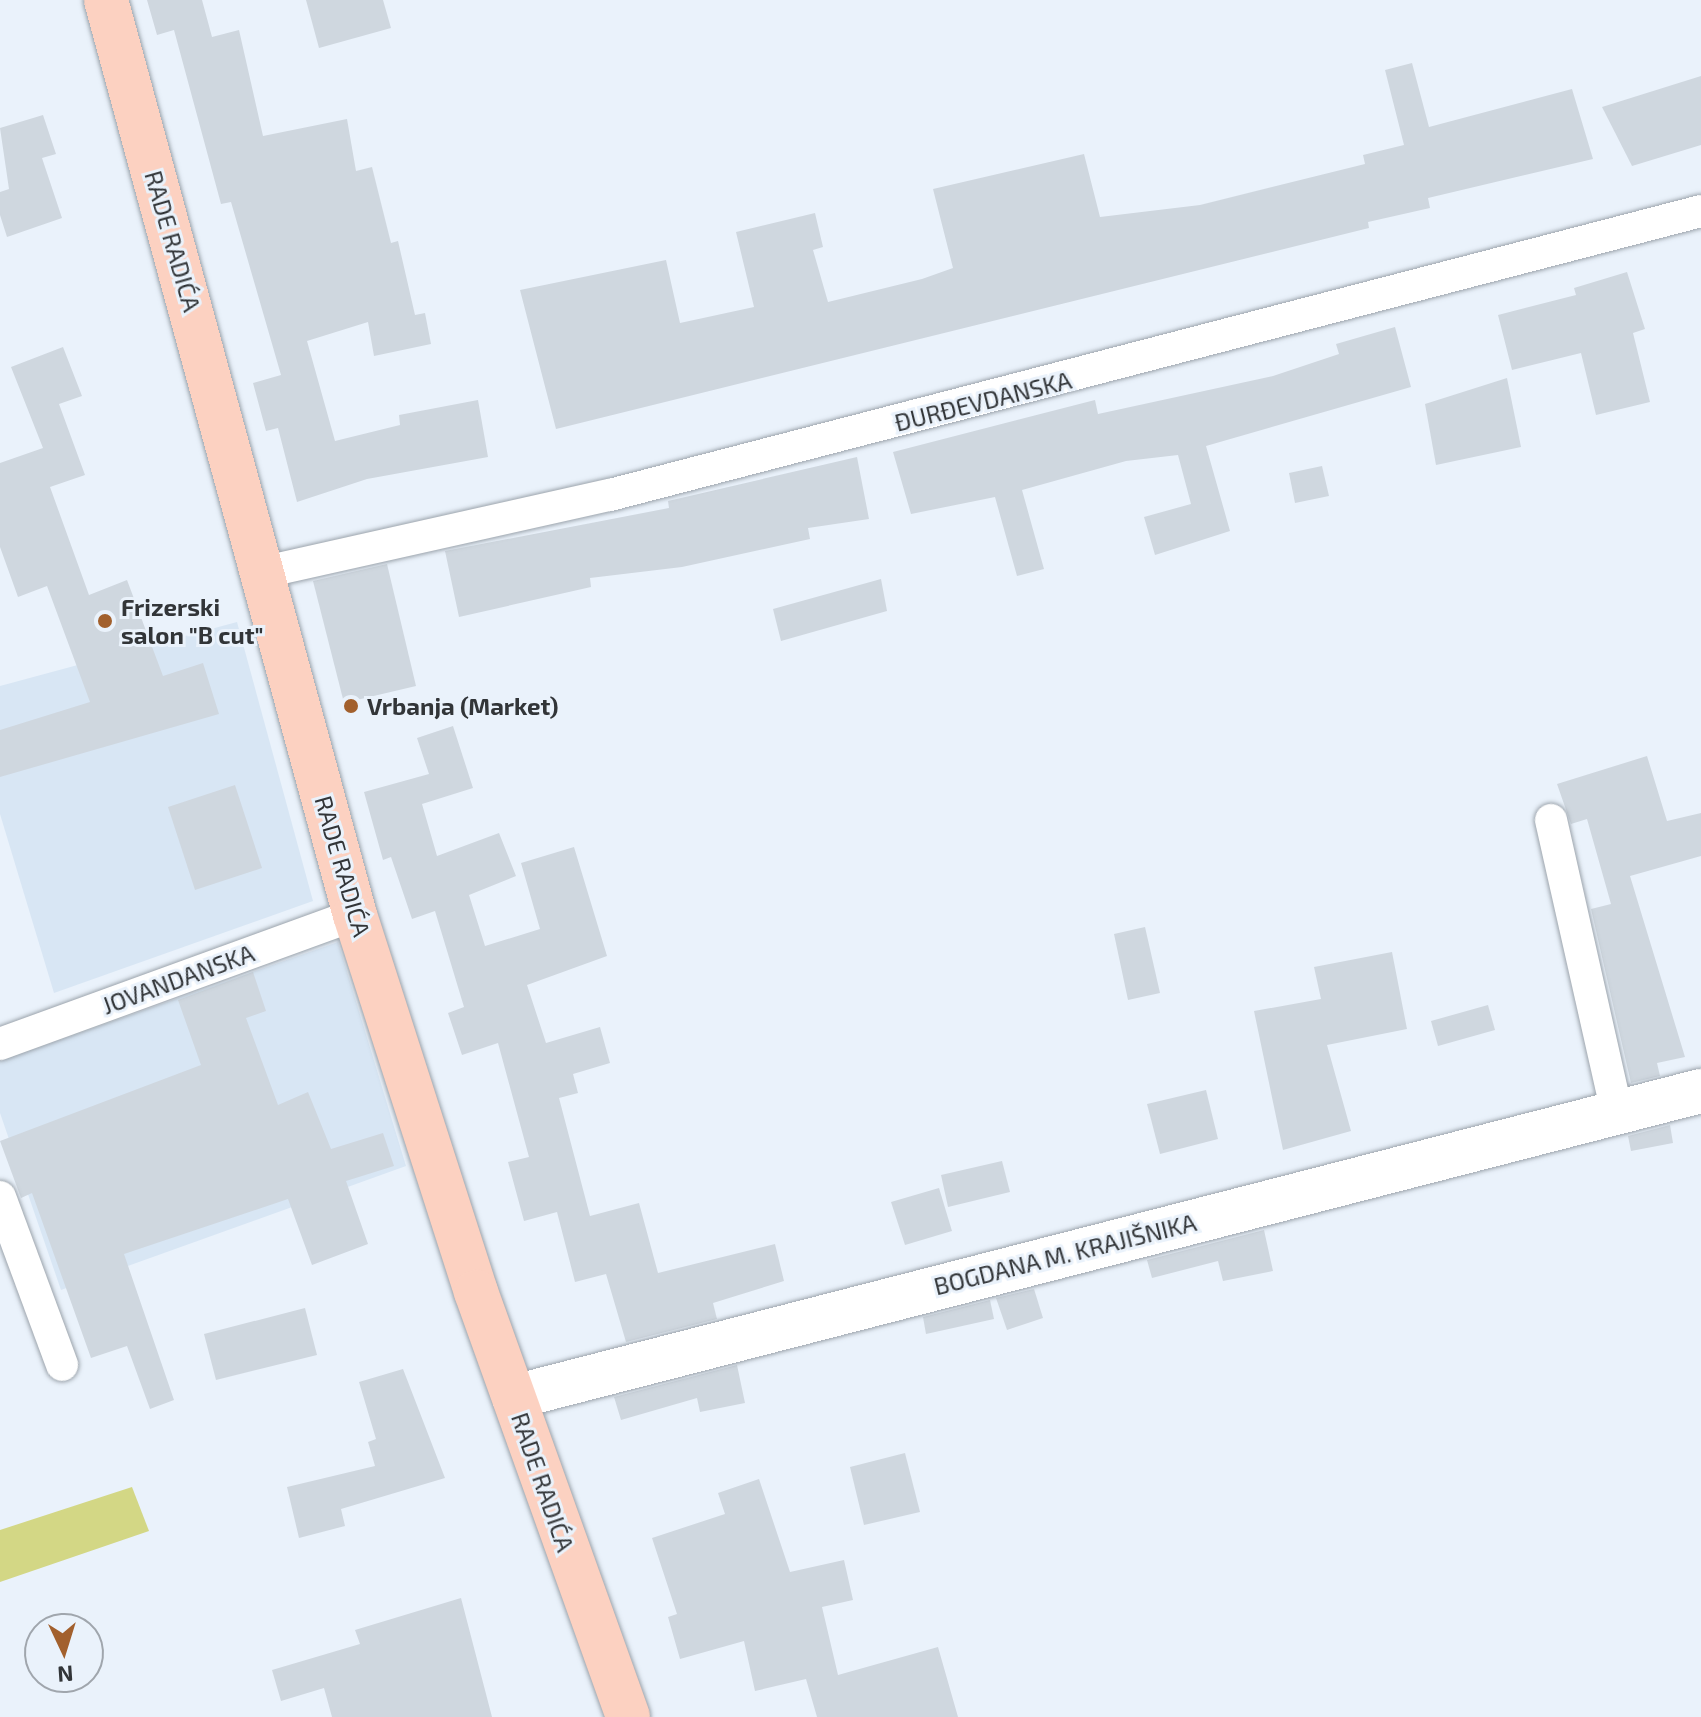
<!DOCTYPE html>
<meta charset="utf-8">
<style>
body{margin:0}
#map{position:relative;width:1701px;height:1717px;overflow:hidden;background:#eaf2fb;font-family:"Exo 2",sans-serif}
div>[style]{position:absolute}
.built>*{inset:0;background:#d8e6f4}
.green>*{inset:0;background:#d3d785}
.building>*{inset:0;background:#cfd7df}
.roads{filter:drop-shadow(0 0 2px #9ca4ac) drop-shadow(0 0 2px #9ca4ac)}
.street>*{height:32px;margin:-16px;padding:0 16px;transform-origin:16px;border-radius:16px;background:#fff}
.secondary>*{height:44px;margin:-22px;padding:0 22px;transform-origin:22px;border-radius:22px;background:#fff}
.primary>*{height:44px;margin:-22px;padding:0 22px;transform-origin:22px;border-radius:22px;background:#fcd1c1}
.dots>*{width:22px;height:22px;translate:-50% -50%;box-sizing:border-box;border:4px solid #eaf2fb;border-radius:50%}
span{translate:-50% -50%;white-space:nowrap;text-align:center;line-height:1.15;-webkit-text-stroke:6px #eaf2fb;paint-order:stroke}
.street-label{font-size:24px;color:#323538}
.poi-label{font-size:24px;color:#323538;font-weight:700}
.left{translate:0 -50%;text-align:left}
.north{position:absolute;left:24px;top:1613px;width:80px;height:80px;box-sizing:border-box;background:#eaf2fb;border:2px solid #a0a6ad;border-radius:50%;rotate:176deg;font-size:22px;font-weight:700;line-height:32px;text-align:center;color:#323538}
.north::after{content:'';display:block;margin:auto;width:28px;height:36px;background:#a2602d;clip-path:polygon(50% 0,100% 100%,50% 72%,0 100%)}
</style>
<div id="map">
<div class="built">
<div style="clip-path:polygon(237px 622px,313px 901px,54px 993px,0 814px,0 686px)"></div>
<div style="clip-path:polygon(338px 942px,406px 1166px,61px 1290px,0 1113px,0 1061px)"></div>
</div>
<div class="green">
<div style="clip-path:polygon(132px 1487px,149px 1531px,0 1582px,0 1530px)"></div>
</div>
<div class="building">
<div style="clip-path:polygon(147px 0,202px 0,212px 37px,239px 30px,263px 136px,347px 119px,356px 171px,372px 167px,391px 243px,398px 241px,415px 315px,425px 313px,431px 344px,374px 356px,368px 322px,307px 341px,335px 441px,400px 425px,399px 415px,478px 400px,488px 457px,367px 479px,297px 502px,278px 428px,266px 431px,253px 383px,281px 375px,231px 202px,221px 204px,174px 30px,157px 35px)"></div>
<div style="clip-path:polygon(306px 0,383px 0,391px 28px,319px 48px)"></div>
<div style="clip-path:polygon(1412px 63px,1429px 127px,1572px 89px,1593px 159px,1428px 198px,1430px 208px,1368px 222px,1369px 228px,556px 429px,520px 290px,666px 260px,680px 323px,754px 307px,736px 232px,815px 213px,823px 247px,813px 250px,828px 302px,922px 279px,953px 268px,933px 189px,1084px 154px,1100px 217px,1200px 205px,1365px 164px,1363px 155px,1404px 145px,1385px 70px)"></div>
<div style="clip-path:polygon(1701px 76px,1701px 145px,1632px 166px,1602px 107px)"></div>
<div style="clip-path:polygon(43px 115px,56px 154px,42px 158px,62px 218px,7px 237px,0 215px,0 192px,9px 189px,0 128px)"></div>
<div style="clip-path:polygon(1627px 272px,1645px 329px,1633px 333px,1650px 402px,1596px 415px,1581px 353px,1512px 370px,1498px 315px,1576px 295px,1574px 288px)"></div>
<div style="clip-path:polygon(1395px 327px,1411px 387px,1206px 446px,1230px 531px,1155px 555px,1144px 517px,1191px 504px,1178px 455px,1126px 461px,1022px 490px,1044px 569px,1017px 576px,995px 497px,911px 514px,893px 452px,1095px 400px,1098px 414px,1273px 376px,1339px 354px,1336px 344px)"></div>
<div style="clip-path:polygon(63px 347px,82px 396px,59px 404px,85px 475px,50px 487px,89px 595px,127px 580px,163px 676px,203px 663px,219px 714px,0 777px,0 730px,90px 702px,47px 586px,18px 597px,0 547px,0 463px,43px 448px,11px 367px)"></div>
<div style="clip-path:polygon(1507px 378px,1521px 447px,1436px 465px,1425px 404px)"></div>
<div style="clip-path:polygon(857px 457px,869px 519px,808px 528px,810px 539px,682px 567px,590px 578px,591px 587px,459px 617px,445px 551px,669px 508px,668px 501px)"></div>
<div style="clip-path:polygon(1322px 466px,1329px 496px,1295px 503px,1289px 473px)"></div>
<div style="clip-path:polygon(387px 564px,416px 686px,344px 703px,313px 581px)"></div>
<div style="clip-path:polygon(881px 579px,887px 611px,781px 641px,773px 609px)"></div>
<div style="clip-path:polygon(453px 726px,473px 788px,422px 804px,437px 856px,499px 833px,516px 876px,469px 895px,485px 946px,540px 929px,521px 863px,574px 847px,607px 956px,527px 985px,546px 1043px,600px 1027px,610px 1063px,573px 1074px,578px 1093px,559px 1098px,590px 1216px,639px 1203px,658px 1273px,775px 1244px,784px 1281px,713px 1303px,717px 1319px,626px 1342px,606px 1274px,575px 1282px,557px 1212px,524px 1221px,508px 1162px,529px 1157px,498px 1043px,462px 1055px,448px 1013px,464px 1007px,435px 911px,412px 919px,391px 857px,383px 860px,364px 792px,429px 774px,417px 738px)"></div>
<div style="clip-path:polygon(1647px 756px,1667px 821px,1701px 813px,1701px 856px,1630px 876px,1685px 1057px,1657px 1063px,1660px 1076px,1631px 1083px,1591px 909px,1611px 904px,1587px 819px,1571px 824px,1557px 784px)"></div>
<div style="clip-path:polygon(235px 785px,262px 868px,195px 890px,168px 807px)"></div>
<div style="clip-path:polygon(1145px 927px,1160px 993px,1128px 1000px,1114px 934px)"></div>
<div style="clip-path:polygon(1392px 952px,1407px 1029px,1327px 1045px,1351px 1131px,1283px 1150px,1254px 1011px,1321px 999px,1314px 967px)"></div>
<div style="clip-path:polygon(253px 972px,266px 1011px,246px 1018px,278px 1105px,308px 1092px,331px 1149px,383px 1133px,394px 1166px,346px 1181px,368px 1244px,312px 1265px,288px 1199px,124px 1254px,174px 1400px,150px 1409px,127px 1346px,91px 1358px,32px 1193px,21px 1198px,0 1141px,201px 1065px,178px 1000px)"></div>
<div style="clip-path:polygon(1488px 1005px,1495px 1030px,1438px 1046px,1431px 1021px)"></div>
<div style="clip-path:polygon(1206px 1090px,1218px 1139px,1160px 1154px,1147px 1104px)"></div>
<div style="clip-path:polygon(1670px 1125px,1673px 1143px,1631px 1151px,1628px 1136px)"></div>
<div style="clip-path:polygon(1002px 1161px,1010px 1192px,948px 1207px,941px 1175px)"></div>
<div style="clip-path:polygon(939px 1188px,952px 1231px,905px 1245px,891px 1202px)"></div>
<div style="clip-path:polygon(1264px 1230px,1273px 1271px,1223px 1281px,1218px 1261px,1152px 1278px,1147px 1260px)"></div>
<div style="clip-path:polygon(1034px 1289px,1043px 1318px,1007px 1330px,996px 1298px)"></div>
<div style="clip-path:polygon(990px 1300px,994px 1319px,926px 1334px,923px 1317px)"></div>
<div style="clip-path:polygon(305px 1308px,317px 1355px,216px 1380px,204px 1334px)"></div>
<div style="clip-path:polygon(737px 1365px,745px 1403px,700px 1412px,697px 1398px,621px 1420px,614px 1397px)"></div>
<div style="clip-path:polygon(403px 1369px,445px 1478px,341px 1509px,345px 1526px,299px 1538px,287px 1487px,375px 1466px,368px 1442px,376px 1439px,359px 1382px)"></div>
<div style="clip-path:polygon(905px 1453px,920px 1512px,864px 1525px,850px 1467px)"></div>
<div style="clip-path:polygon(759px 1479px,790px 1572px,844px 1560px,853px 1600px,822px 1607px,838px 1675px,938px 1647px,958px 1717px,817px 1717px,806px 1679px,755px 1691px,744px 1641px,680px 1659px,668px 1617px,677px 1614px,652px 1538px,725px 1514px,718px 1493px)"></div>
<div style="clip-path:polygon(461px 1598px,492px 1717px,332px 1717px,324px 1688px,281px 1701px,272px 1670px,360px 1644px,355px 1630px)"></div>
</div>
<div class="roads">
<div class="street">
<div style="left:260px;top:573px;width:359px;rotate:-12.6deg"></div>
<div style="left:610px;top:495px;width:1127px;rotate:-14.59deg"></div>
<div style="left:1551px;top:820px;width:300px;rotate:77.3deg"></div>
<div style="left:0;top:1044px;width:378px;rotate:-20deg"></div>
<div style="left:0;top:1197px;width:179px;rotate:69.7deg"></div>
</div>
<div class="secondary">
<div style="left:514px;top:1397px;width:1226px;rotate:-14.46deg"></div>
</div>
<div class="primary">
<div style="left:106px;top:0;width:948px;rotate:74.78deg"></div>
<div style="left:355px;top:915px;width:396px;rotate:72.2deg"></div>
<div style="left:476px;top:1292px;width:451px;rotate:70.3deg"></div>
</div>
</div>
<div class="dots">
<div style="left:105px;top:621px;background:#a2602d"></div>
<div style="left:351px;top:706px;background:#a2602d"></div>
</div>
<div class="street-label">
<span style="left:173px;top:241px;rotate:74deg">RADE RADIĆA</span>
<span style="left:983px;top:401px;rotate:-14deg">ĐURĐEVDANSKA</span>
<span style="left:343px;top:866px;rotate:74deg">RADE RADIĆA</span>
<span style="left:178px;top:979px;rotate:-20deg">JOVANDANSKA</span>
<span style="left:1065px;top:1254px;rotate:-14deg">BOGDANA M. KRAJIŠNIKA</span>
<span style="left:543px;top:1482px;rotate:71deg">RADE RADIĆA</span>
</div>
<div class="poi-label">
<span class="left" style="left:121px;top:621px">Frizerski<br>salon "B cut"</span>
<span class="left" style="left:367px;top:706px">Vrbanja (Market)</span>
</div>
<div class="north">N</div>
</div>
